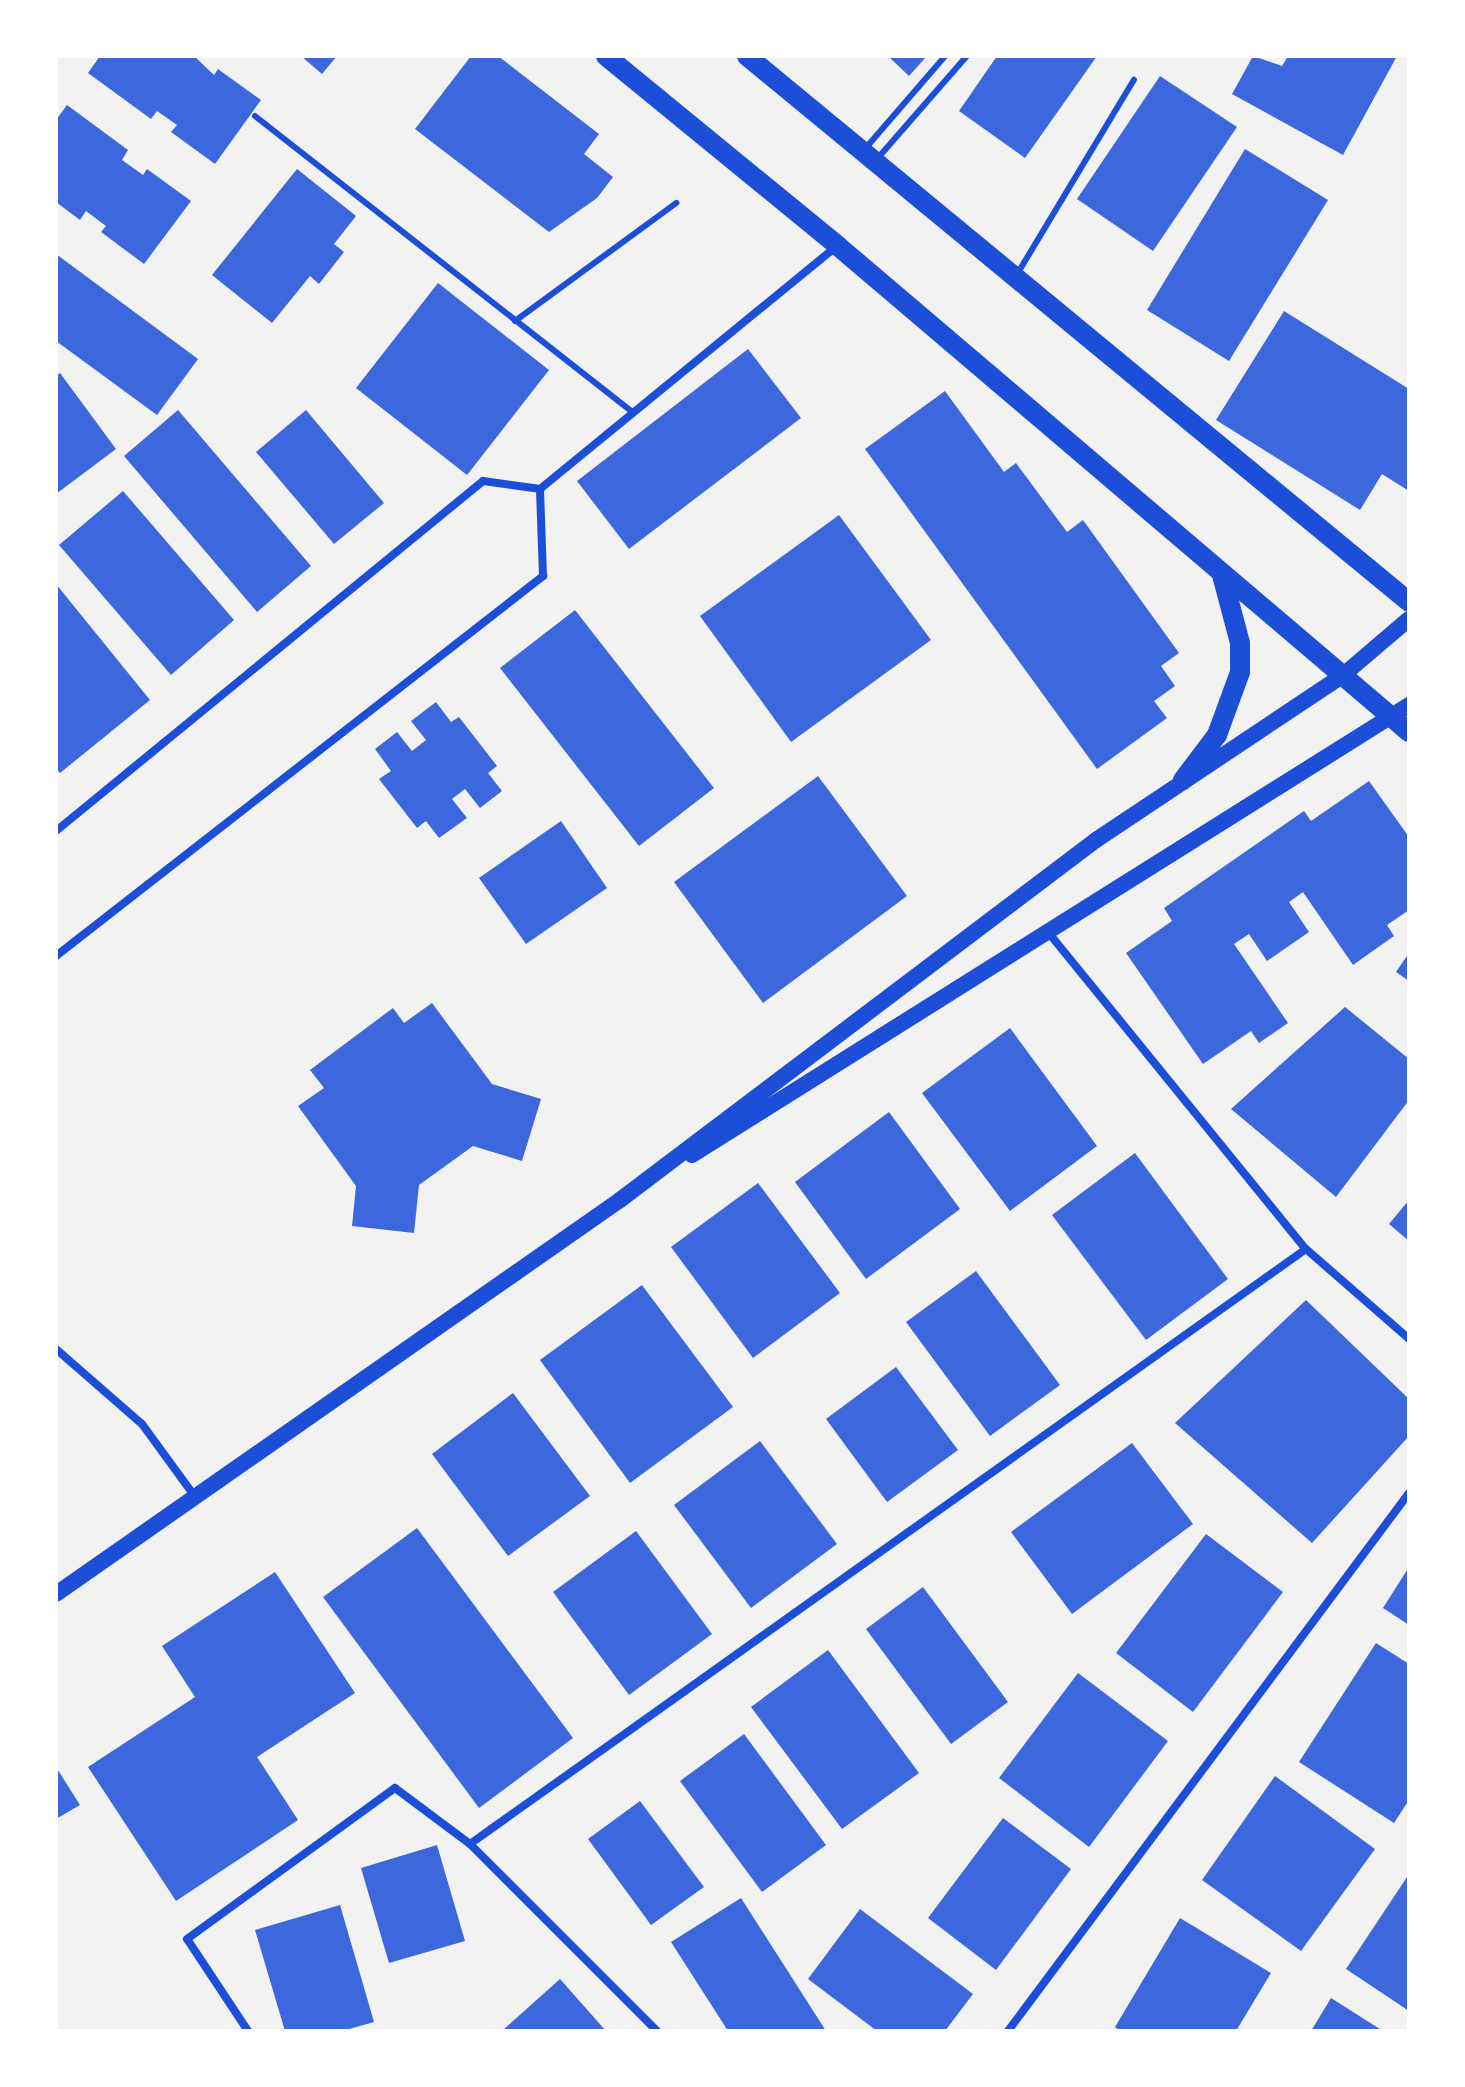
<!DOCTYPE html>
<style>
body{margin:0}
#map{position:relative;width:1465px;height:2087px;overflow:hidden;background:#f2f2f2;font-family:Signika,sans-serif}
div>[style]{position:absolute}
.building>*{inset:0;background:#3d67dc}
.service>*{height:6px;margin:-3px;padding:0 3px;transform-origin:3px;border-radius:3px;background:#1d4ed8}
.minor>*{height:8px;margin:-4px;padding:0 4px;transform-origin:4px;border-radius:4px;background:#1d4ed8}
.secondary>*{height:16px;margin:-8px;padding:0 8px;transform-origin:8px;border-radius:8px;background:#1d4ed8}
.primary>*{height:20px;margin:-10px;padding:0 10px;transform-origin:10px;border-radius:10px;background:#1d4ed8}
span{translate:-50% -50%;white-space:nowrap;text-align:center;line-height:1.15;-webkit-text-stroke:8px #fff;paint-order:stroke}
.frame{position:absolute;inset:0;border:58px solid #fff;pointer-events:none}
</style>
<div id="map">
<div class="building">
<div style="clip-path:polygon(100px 56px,194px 56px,214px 75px,218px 69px,261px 100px,215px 164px,171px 132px,177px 125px,157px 111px,151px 119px,88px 73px)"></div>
<div style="clip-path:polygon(301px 56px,337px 56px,322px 74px)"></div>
<div style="clip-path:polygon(471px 56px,498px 56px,599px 134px,584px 154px,613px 177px,597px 198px,549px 232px,415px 129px)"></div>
<div style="clip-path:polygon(888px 56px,927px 56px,909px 76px)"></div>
<div style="clip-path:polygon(997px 56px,1097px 56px,1025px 158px,959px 111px)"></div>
<div style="clip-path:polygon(1253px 56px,1282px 66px,1288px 56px,1397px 56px,1343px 155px,1232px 94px)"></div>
<div style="clip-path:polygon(1160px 76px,1237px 127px,1153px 251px,1077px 199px)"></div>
<div style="clip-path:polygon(67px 105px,128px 150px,122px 160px,143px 175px,147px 169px,191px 201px,144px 264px,101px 232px,106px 226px,86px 211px,80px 220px,56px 202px,56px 120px)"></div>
<div style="clip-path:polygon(1245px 149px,1328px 200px,1229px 361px,1147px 310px)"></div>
<div style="clip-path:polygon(297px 169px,356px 216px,334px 244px,344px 252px,319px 284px,310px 276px,272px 323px,212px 275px)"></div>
<div style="clip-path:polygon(56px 254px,198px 359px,157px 415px,56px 341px)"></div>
<div style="clip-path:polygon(438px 283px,549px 370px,467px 475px,356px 388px)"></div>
<div style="clip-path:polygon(1284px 311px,1409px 389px,1409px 491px,1382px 474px,1360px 510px,1216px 420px)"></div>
<div style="clip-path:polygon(748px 349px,801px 418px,629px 549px,577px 481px)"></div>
<div style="clip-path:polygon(60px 373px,116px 449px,56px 494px,56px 376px)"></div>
<div style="clip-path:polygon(945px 391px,1004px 472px,1016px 463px,1067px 532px,1083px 520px,1179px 653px,1161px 666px,1175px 686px,1154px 701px,1167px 718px,1097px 769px,865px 449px)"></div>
<div style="clip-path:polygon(178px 410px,311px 566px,257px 612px,124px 456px)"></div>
<div style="clip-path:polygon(306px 410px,384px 503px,334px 544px,256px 452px)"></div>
<div style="clip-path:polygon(123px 491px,234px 620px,171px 675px,59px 545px)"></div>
<div style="clip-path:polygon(839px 515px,931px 640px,791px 742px,700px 616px)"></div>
<div style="clip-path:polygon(56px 584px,150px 700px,60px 773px,56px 768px)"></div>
<div style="clip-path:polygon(575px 610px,714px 788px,639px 846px,500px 668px)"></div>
<div style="clip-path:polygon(436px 702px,451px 722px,459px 717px,497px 766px,488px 773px,502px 791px,480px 808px,465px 789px,452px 799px,467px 818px,439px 838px,426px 821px,417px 828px,379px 779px,391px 771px,375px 749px,397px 732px,412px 751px,426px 740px,411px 721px)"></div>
<div style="clip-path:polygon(818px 776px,907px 896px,763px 1003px,674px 882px)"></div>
<div style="clip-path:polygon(1369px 781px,1409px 837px,1409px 910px,1387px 925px,1394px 936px,1353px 965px,1303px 892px,1289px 902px,1309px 932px,1267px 961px,1249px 934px,1234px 944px,1288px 1023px,1259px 1043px,1251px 1031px,1203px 1064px,1126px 953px,1172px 921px,1164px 908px,1304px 811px,1311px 821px)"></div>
<div style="clip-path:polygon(561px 821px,607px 888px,526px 944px,479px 878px)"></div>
<div style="clip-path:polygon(1409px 953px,1409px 981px,1396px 972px)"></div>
<div style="clip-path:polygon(432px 1003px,492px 1084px,541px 1099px,522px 1161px,473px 1146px,419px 1185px,414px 1233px,352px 1226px,356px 1186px,298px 1106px,324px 1088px,310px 1070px,393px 1008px,404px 1023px)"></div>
<div style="clip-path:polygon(1345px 1007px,1409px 1059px,1409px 1100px,1336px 1197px,1231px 1109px)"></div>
<div style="clip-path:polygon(1010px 1028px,1097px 1146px,1010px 1211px,922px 1093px)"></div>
<div style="clip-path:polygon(889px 1112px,960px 1209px,866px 1279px,795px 1182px)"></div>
<div style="clip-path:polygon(1135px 1153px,1228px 1279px,1146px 1340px,1052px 1215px)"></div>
<div style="clip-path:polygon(758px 1183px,840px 1293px,753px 1358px,671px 1247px)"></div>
<div style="clip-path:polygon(1409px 1200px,1409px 1241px,1389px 1224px)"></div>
<div style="clip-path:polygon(976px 1271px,1060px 1385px,990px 1436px,906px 1322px)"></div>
<div style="clip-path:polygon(642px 1285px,733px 1407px,630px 1483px,540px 1360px)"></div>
<div style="clip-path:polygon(1306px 1300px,1409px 1399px,1409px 1436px,1312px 1543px,1175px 1423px)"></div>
<div style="clip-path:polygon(896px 1367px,958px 1450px,887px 1502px,826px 1419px)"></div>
<div style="clip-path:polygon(513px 1393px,590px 1496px,508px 1556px,432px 1454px)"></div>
<div style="clip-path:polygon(760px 1441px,837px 1544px,751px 1608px,674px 1505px)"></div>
<div style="clip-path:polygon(1132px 1443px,1193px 1524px,1072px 1614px,1011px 1532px)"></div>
<div style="clip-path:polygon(417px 1528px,573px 1738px,479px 1808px,323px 1597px)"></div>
<div style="clip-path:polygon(636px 1531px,712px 1634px,629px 1695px,553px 1592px)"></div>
<div style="clip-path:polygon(1206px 1534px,1283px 1592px,1193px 1712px,1116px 1653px)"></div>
<div style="clip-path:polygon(1409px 1567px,1409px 1625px,1383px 1608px)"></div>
<div style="clip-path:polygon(275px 1572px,355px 1693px,257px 1757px,298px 1820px,176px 1901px,88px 1767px,195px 1697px,162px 1646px)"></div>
<div style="clip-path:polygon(923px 1587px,1008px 1702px,951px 1744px,866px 1629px)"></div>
<div style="clip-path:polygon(1376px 1643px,1409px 1664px,1409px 1800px,1394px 1823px,1299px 1762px)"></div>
<div style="clip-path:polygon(828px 1650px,919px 1773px,842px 1829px,751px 1707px)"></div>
<div style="clip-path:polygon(1078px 1673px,1168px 1741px,1089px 1847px,999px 1778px)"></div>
<div style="clip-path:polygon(744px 1734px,826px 1845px,762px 1892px,680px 1781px)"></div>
<div style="clip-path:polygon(56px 1767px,80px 1805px,56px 1819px)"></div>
<div style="clip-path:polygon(1275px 1776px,1375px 1849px,1301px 1951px,1202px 1880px)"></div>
<div style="clip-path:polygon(640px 1801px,704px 1887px,651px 1925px,588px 1839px)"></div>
<div style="clip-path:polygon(1003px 1818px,1071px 1869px,996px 1970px,928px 1918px)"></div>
<div style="clip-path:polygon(437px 1845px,465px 1941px,389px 1963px,361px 1868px)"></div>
<div style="clip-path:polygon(1409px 1874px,1409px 2011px,1346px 1969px)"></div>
<div style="clip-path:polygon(741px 1898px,826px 2031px,728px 2031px,671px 1942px)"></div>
<div style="clip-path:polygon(340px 1905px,374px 2022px,342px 2031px,285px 2031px,255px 1930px)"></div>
<div style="clip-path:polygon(860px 1909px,973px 1994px,945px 2031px,877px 2031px,808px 1979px)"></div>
<div style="clip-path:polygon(1180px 1918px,1271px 1973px,1236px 2031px,1120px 2031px,1115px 2027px)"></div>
<div style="clip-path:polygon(560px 1979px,606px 2031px,502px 2031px)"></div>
<div style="clip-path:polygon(1331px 1998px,1383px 2031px,1311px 2031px)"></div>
</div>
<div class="service">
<div style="left:255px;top:116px;width:479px;rotate:38.1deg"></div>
<div style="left:864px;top:150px;width:124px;rotate:-49.2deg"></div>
<div style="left:877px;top:159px;width:137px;rotate:-48.9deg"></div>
<div style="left:1016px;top:276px;width:229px;rotate:-59deg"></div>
<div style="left:515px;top:321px;width:200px;rotate:-36.2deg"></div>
</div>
<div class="minor">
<div style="left:56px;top:831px;width:552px;rotate:-39.34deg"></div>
<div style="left:483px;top:481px;width:58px;rotate:8deg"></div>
<div style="left:540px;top:489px;width:384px;rotate:-39.3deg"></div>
<div style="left:1048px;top:932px;width:409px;rotate:50.9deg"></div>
<div style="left:1306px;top:1249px;width:137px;rotate:41.1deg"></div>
<div style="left:56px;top:956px;width:618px;rotate:-37.96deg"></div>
<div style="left:543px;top:576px;width:87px;rotate:-92deg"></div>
<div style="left:56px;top:1349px;width:114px;rotate:41.1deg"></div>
<div style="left:142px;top:1424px;width:92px;rotate:53.9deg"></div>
<div style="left:470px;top:1844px;width:1026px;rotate:-35.44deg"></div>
<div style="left:248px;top:2031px;width:110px;rotate:-123.5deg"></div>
<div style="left:187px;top:1939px;width:257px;rotate:-36deg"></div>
<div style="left:395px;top:1788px;width:94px;rotate:36.7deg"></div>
<div style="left:470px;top:1844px;width:264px;rotate:45deg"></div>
<div style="left:1008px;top:2031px;width:671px;rotate:-53.3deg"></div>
</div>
<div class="secondary">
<div style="left:692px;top:1155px;width:847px;rotate:-32.11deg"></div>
<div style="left:56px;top:1594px;width:688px;rotate:-34.94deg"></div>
<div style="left:620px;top:1200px;width:597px;rotate:-37.1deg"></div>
<div style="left:1096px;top:840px;width:296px;rotate:-33.7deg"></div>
<div style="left:1342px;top:676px;width:88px;rotate:-40.4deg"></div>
</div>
<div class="primary">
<div style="left:606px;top:56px;width:300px;rotate:39.3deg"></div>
<div style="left:838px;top:246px;width:750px;rotate:40.4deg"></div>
<div style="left:747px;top:56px;width:858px;rotate:39.51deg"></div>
<div style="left:1183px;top:780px;width:56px;rotate:-52.9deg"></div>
<div style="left:1217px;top:735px;width:67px;rotate:-69.9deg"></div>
<div style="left:1240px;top:672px;width:29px;rotate:-90deg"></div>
<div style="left:1240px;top:643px;width:70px;rotate:-104.8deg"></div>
</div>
<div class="frame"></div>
</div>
